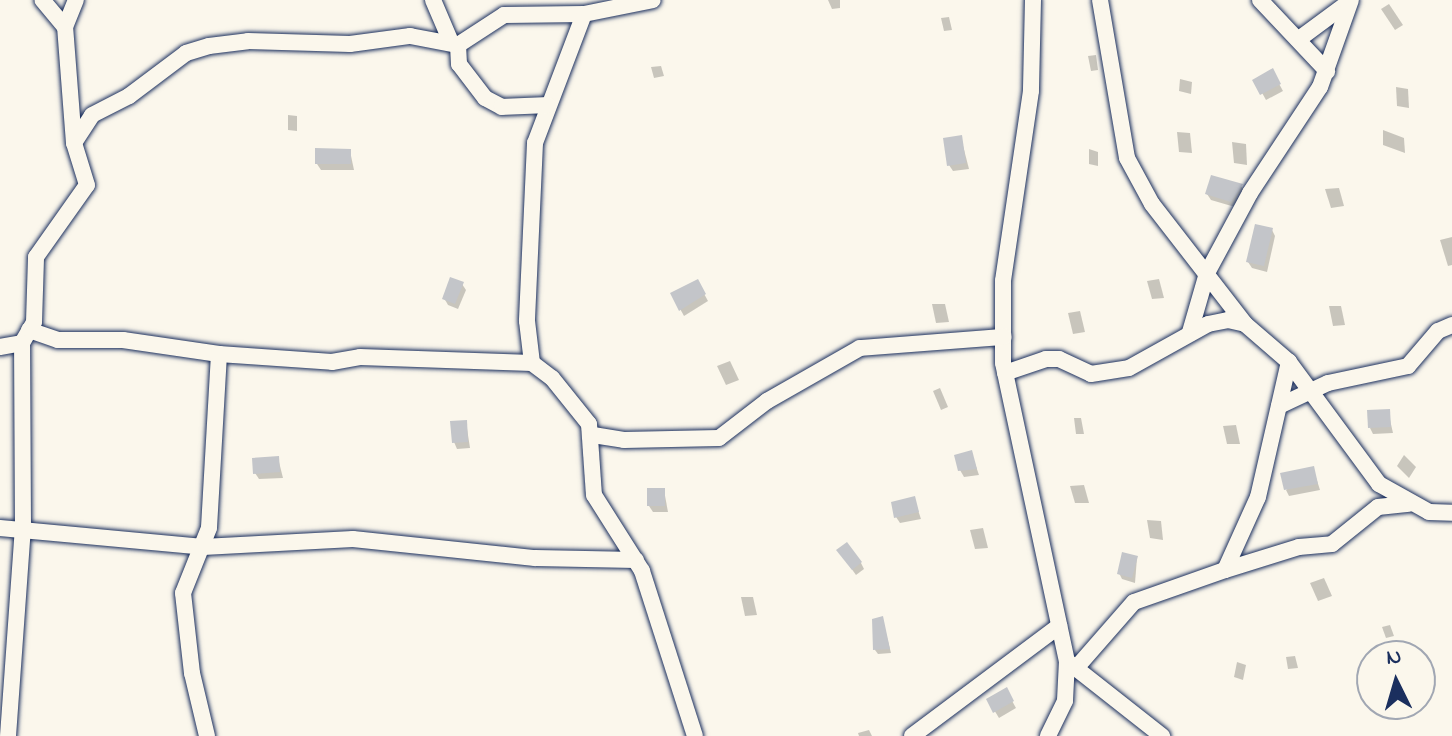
<!DOCTYPE html>
<style>
body{margin:0}
#map{position:relative;width:1452px;height:736px;overflow:hidden;background:#fbf7ec;font-family:"Indie Flower",sans-serif}
div>[style]{position:absolute}
.shadow>*{inset:0;background:#0003}
.building>*{inset:0;background:#c3c5c9}
.roads{filter:drop-shadow(0 0 2px #1b2f5e) drop-shadow(0 0 2px #1b2f5e)}
.street>*{height:16px;margin:-8px;padding:0 8px;transform-origin:8px;border-radius:8px;background:#fbf7ec}
span{translate:-50% -50%;white-space:nowrap;text-align:center;line-height:1.15;-webkit-text-stroke:7px #fbf7ec;paint-order:stroke}
.north{position:absolute;left:1356px;top:640px;width:80px;height:80px;box-sizing:border-box;background:#fbf7ec;border:2px solid #a1a7b3;border-radius:50%;rotate:355deg;font-size:22px;font-weight:700;line-height:32px;text-align:center;color:#1b2f5e}
.north::after{content:'';display:block;margin:auto;width:28px;height:36px;background:#1b2f5e;clip-path:polygon(50% 0,100% 100%,50% 72%,0 100%)}
</style>
<div id="map">
<div class="shadow">
<div style="clip-path:polygon(828px 0,840px 0,840px 8px,832px 9px)"></div>
<div style="clip-path:polygon(1389px 4px,1403px 25px,1395px 30px,1381px 9px)"></div>
<div style="clip-path:polygon(949px 17px,952px 30px,944px 31px,941px 18px)"></div>
<div style="clip-path:polygon(1096px 55px,1098px 70px,1091px 71px,1088px 56px)"></div>
<div style="clip-path:polygon(661px 66px,664px 76px,654px 78px,651px 67px)"></div>
<div style="clip-path:polygon(1272px 71px,1283px 91px,1266px 100px,1255px 80px)"></div>
<div style="clip-path:polygon(1180px 79px,1192px 82px,1191px 94px,1179px 91px)"></div>
<div style="clip-path:polygon(1396px 87px,1408px 89px,1409px 108px,1397px 106px)"></div>
<div style="clip-path:polygon(288px 115px,297px 116px,297px 131px,288px 130px)"></div>
<div style="clip-path:polygon(1383px 130px,1404px 138px,1405px 153px,1383px 145px)"></div>
<div style="clip-path:polygon(1177px 132px,1190px 133px,1192px 153px,1179px 152px)"></div>
<div style="clip-path:polygon(961px 138px,969px 169px,953px 171px,949px 165px)"></div>
<div style="clip-path:polygon(1232px 142px,1246px 144px,1247px 165px,1234px 163px)"></div>
<div style="clip-path:polygon(1089px 149px,1098px 152px,1098px 166px,1089px 164px)"></div>
<div style="clip-path:polygon(350px 151px,354px 170px,321px 170px,317px 164px)"></div>
<div style="clip-path:polygon(1241px 186px,1245px 192px,1235px 207px,1211px 200px,1207px 194px)"></div>
<div style="clip-path:polygon(1339px 188px,1344px 206px,1331px 208px,1325px 189px)"></div>
<div style="clip-path:polygon(1272px 230px,1275px 236px,1267px 272px,1252px 268px,1248px 262px)"></div>
<div style="clip-path:polygon(1452px 237px,1452px 265px,1448px 266px,1440px 240px)"></div>
<div style="clip-path:polygon(1159px 279px,1164px 298px,1152px 299px,1147px 281px)"></div>
<div style="clip-path:polygon(697px 281px,708px 301px,684px 316px,672px 294px)"></div>
<div style="clip-path:polygon(462px 284px,466px 290px,458px 309px,448px 305px,444px 298px)"></div>
<div style="clip-path:polygon(932px 304px,945px 304px,949px 322px,936px 323px)"></div>
<div style="clip-path:polygon(1329px 306px,1341px 306px,1345px 325px,1333px 326px)"></div>
<div style="clip-path:polygon(1080px 311px,1085px 332px,1073px 334px,1068px 313px)"></div>
<div style="clip-path:polygon(730px 361px,739px 380px,726px 385px,717px 366px)"></div>
<div style="clip-path:polygon(940px 388px,948px 407px,941px 410px,933px 391px)"></div>
<div style="clip-path:polygon(1388px 411px,1393px 433px,1373px 434px,1370px 428px)"></div>
<div style="clip-path:polygon(1074px 418px,1081px 418px,1084px 434px,1076px 434px)"></div>
<div style="clip-path:polygon(466px 422px,470px 448px,457px 449px,454px 442px)"></div>
<div style="clip-path:polygon(1236px 425px,1240px 444px,1227px 444px,1223px 426px)"></div>
<div style="clip-path:polygon(971px 452px,979px 475px,964px 477px,960px 470px)"></div>
<div style="clip-path:polygon(1404px 455px,1416px 467px,1409px 478px,1397px 466px)"></div>
<div style="clip-path:polygon(278px 458px,283px 478px,259px 479px,255px 473px)"></div>
<div style="clip-path:polygon(1313px 468px,1320px 490px,1289px 496px,1286px 490px)"></div>
<div style="clip-path:polygon(1084px 485px,1089px 503px,1075px 503px,1070px 486px)"></div>
<div style="clip-path:polygon(664px 490px,668px 512px,653px 512px,649px 506px)"></div>
<div style="clip-path:polygon(914px 498px,921px 519px,900px 523px,896px 517px)"></div>
<div style="clip-path:polygon(1147px 520px,1161px 521px,1163px 540px,1150px 538px)"></div>
<div style="clip-path:polygon(983px 528px,988px 548px,975px 549px,970px 530px)"></div>
<div style="clip-path:polygon(843px 557px,861px 563px,864px 569px,856px 575px)"></div>
<div style="clip-path:polygon(1137px 558px,1135px 583px,1122px 579px,1119px 573px)"></div>
<div style="clip-path:polygon(1324px 578px,1332px 596px,1318px 601px,1310px 583px)"></div>
<div style="clip-path:polygon(741px 597px,753px 597px,757px 615px,745px 616px)"></div>
<div style="clip-path:polygon(882px 618px,891px 653px,878px 654px,875px 650px)"></div>
<div style="clip-path:polygon(1390px 625px,1394px 636px,1386px 638px,1382px 627px)"></div>
<div style="clip-path:polygon(1295px 656px,1298px 668px,1288px 669px,1286px 657px)"></div>
<div style="clip-path:polygon(1237px 662px,1246px 665px,1243px 680px,1234px 677px)"></div>
<div style="clip-path:polygon(1006px 690px,1016px 708px,999px 718px,988px 700px)"></div>
<div style="clip-path:polygon(869px 730px,872px 736px,859px 736px,858px 733px)"></div>
</div>
<div class="building">
<div style="clip-path:polygon(1273px 68px,1281px 84px,1260px 95px,1252px 80px)"></div>
<div style="clip-path:polygon(962px 135px,966px 163px,947px 166px,943px 138px)"></div>
<div style="clip-path:polygon(315px 148px,351px 149px,351px 164px,315px 164px)"></div>
<div style="clip-path:polygon(1211px 175px,1243px 184px,1231px 202px,1205px 194px)"></div>
<div style="clip-path:polygon(1255px 224px,1273px 228px,1264px 266px,1246px 262px)"></div>
<div style="clip-path:polygon(450px 277px,464px 282px,455px 304px,442px 299px)"></div>
<div style="clip-path:polygon(698px 279px,706px 294px,679px 311px,670px 293px)"></div>
<div style="clip-path:polygon(1390px 409px,1391px 427px,1368px 428px,1367px 410px)"></div>
<div style="clip-path:polygon(467px 420px,468px 442px,452px 443px,450px 421px)"></div>
<div style="clip-path:polygon(972px 450px,977px 469px,958px 471px,954px 455px)"></div>
<div style="clip-path:polygon(279px 456px,280px 472px,253px 474px,252px 458px)"></div>
<div style="clip-path:polygon(1314px 466px,1318px 484px,1284px 490px,1280px 473px)"></div>
<div style="clip-path:polygon(647px 488px,665px 488px,665px 506px,647px 506px)"></div>
<div style="clip-path:polygon(915px 496px,919px 512px,894px 518px,891px 502px)"></div>
<div style="clip-path:polygon(847px 542px,862px 562px,852px 570px,836px 550px)"></div>
<div style="clip-path:polygon(1122px 552px,1138px 556px,1132px 578px,1117px 574px)"></div>
<div style="clip-path:polygon(883px 616px,890px 649px,873px 650px,872px 619px)"></div>
<div style="clip-path:polygon(1007px 687px,1014px 701px,993px 713px,986px 699px)"></div>
</div>
<div class="roads">
<div class="street">
<div style="left:433px;top:0;width:46px;rotate:66.8deg"></div>
<div style="left:1033px;top:0;width:91px;rotate:91.3deg"></div>
<div style="left:1031px;top:91px;width:192px;rotate:98.4deg"></div>
<div style="left:1003px;top:281px;width:82px;rotate:90deg"></div>
<div style="left:1003px;top:363px;width:305px;rotate:77.9deg"></div>
<div style="left:1067px;top:661px;width:40px;rotate:92.9deg"></div>
<div style="left:1065px;top:701px;width:39px;rotate:116deg"></div>
<div style="left:1100px;top:0;width:160px;rotate:80.3deg"></div>
<div style="left:1127px;top:158px;width:52px;rotate:61.5deg"></div>
<div style="left:1152px;top:204px;width:152px;rotate:52.2deg"></div>
<div style="left:1260px;top:0;width:98px;rotate:46.7deg"></div>
<div style="left:584px;top:14px;width:138px;rotate:110.8deg"></div>
<div style="left:535px;top:143px;width:178px;rotate:92.6deg"></div>
<div style="left:527px;top:321px;width:42px;rotate:83.2deg"></div>
<div style="left:532px;top:363px;width:25px;rotate:37deg"></div>
<div style="left:552px;top:378px;width:59px;rotate:51.2deg"></div>
<div style="left:589px;top:424px;width:71px;rotate:86deg"></div>
<div style="left:594px;top:495px;width:90px;rotate:57.7deg"></div>
<div style="left:642px;top:571px;width:173px;rotate:72.2deg"></div>
<div style="left:65px;top:27px;width:29px;rotate:-68deg"></div>
<div style="left:1299px;top:39px;width:62px;rotate:-36.5deg"></div>
<div style="left:458px;top:45px;width:19px;rotate:87deg"></div>
<div style="left:459px;top:64px;width:43px;rotate:52.6deg"></div>
<div style="left:485px;top:98px;width:19px;rotate:28deg"></div>
<div style="left:502px;top:107px;width:45px;rotate:-2.5deg"></div>
<div style="left:74px;top:143px;width:33px;rotate:-57deg"></div>
<div style="left:92px;top:115px;width:42px;rotate:-27.2deg"></div>
<div style="left:129px;top:96px;width:71px;rotate:-37deg"></div>
<div style="left:186px;top:53px;width:24px;rotate:-17deg"></div>
<div style="left:209px;top:46px;width:39px;rotate:-7deg"></div>
<div style="left:248px;top:41px;width:102px;rotate:1.7deg"></div>
<div style="left:350px;top:44px;width:61px;rotate:-7.6deg"></div>
<div style="left:410px;top:36px;width:49px;rotate:10.6deg"></div>
<div style="left:458px;top:45px;width:55px;rotate:-33.1deg"></div>
<div style="left:504px;top:15px;width:80px;rotate:-0.7deg"></div>
<div style="left:584px;top:14px;width:70px;rotate:-11.5deg"></div>
<div style="left:29px;top:330px;width:31px;rotate:19deg"></div>
<div style="left:58px;top:340px;width:65px"></div>
<div style="left:123px;top:340px;width:97px;rotate:8.3deg"></div>
<div style="left:219px;top:354px;width:174px;rotate:93.3deg"></div>
<div style="left:209px;top:528px;width:70px;rotate:111.8deg"></div>
<div style="left:183px;top:593px;width:81px;rotate:83.6deg"></div>
<div style="left:192px;top:673px;width:65px;rotate:76.6deg"></div>
<div style="left:1190px;top:332px;width:61px;rotate:-73.9deg"></div>
<div style="left:1207px;top:273px;width:91px;rotate:-61.7deg"></div>
<div style="left:1250px;top:193px;width:127px;rotate:-56.6deg"></div>
<div style="left:1320px;top:87px;width:92px;rotate:-70.4deg"></div>
<div style="left:0;top:347px;width:22px;rotate:-10deg"></div>
<div style="left:22px;top:343px;width:24px;rotate:-60deg"></div>
<div style="left:34px;top:322px;width:65px;rotate:-88.2deg"></div>
<div style="left:36px;top:257px;width:88px;rotate:-54.7deg"></div>
<div style="left:87px;top:185px;width:44px;rotate:-107.2deg"></div>
<div style="left:74px;top:143px;width:116px;rotate:-94.4deg"></div>
<div style="left:65px;top:27px;width:35px;rotate:-130deg"></div>
<div style="left:219px;top:354px;width:113px;rotate:4deg"></div>
<div style="left:332px;top:362px;width:28px;rotate:-10deg"></div>
<div style="left:360px;top:357px;width:172px;rotate:2deg"></div>
<div style="left:1005px;top:373px;width:43px;rotate:-18.9deg"></div>
<div style="left:1046px;top:359px;width:13px"></div>
<div style="left:1059px;top:359px;width:35px;rotate:25deg"></div>
<div style="left:1091px;top:374px;width:38px;rotate:-9deg"></div>
<div style="left:1129px;top:368px;width:90px;rotate:-29.1deg"></div>
<div style="left:1208px;top:324px;width:20px;rotate:-11deg"></div>
<div style="left:1228px;top:320px;width:17px;rotate:13deg"></div>
<div style="left:1245px;top:324px;width:58px;rotate:40.8deg"></div>
<div style="left:1289px;top:362px;width:152px;rotate:53.6deg"></div>
<div style="left:1379px;top:484px;width:57px;rotate:29.2deg"></div>
<div style="left:1429px;top:512px;width:23px;rotate:2deg"></div>
<div style="left:1279px;top:406px;width:54px;rotate:-25.1deg"></div>
<div style="left:1328px;top:383px;width:82px;rotate:-12deg"></div>
<div style="left:1408px;top:366px;width:46px;rotate:-49.4deg"></div>
<div style="left:1438px;top:331px;width:15px;rotate:-23deg"></div>
<div style="left:593px;top:435px;width:31px;rotate:9deg"></div>
<div style="left:624px;top:440px;width:95px;rotate:-1.2deg"></div>
<div style="left:719px;top:438px;width:61px;rotate:-37.6deg"></div>
<div style="left:767px;top:401px;width:107px;rotate:-29.7deg"></div>
<div style="left:860px;top:348px;width:144px;rotate:-4.4deg"></div>
<div style="left:0;top:528px;width:204px;rotate:5.3deg"></div>
<div style="left:203px;top:547px;width:150px;rotate:-3.1deg"></div>
<div style="left:353px;top:539px;width:183px;rotate:6deg"></div>
<div style="left:535px;top:558px;width:101px;rotate:1.1deg"></div>
<div style="left:1225px;top:570px;width:77px;rotate:-17.3deg"></div>
<div style="left:1299px;top:547px;width:33px;rotate:-5deg"></div>
<div style="left:1332px;top:544px;width:59px;rotate:-38.8deg"></div>
<div style="left:1378px;top:507px;width:31px;rotate:-6deg"></div>
<div style="left:1068px;top:662px;width:120px;rotate:38.2deg"></div>
<div style="left:1077px;top:667px;width:86px;rotate:-48.8deg"></div>
<div style="left:1134px;top:602px;width:96px;rotate:-19.4deg"></div>
<div style="left:1225px;top:570px;width:80px;rotate:-65.7deg"></div>
<div style="left:1258px;top:497px;width:139px;rotate:-77.1deg"></div>
<div style="left:8px;top:736px;width:210px;rotate:-85.9deg"></div>
<div style="left:23px;top:527px;width:184px;rotate:-90.3deg"></div>
<div style="left:912px;top:736px;width:184px;rotate:-36.8deg"></div>
</div>
</div>
<div class="north">N</div>
</div>
